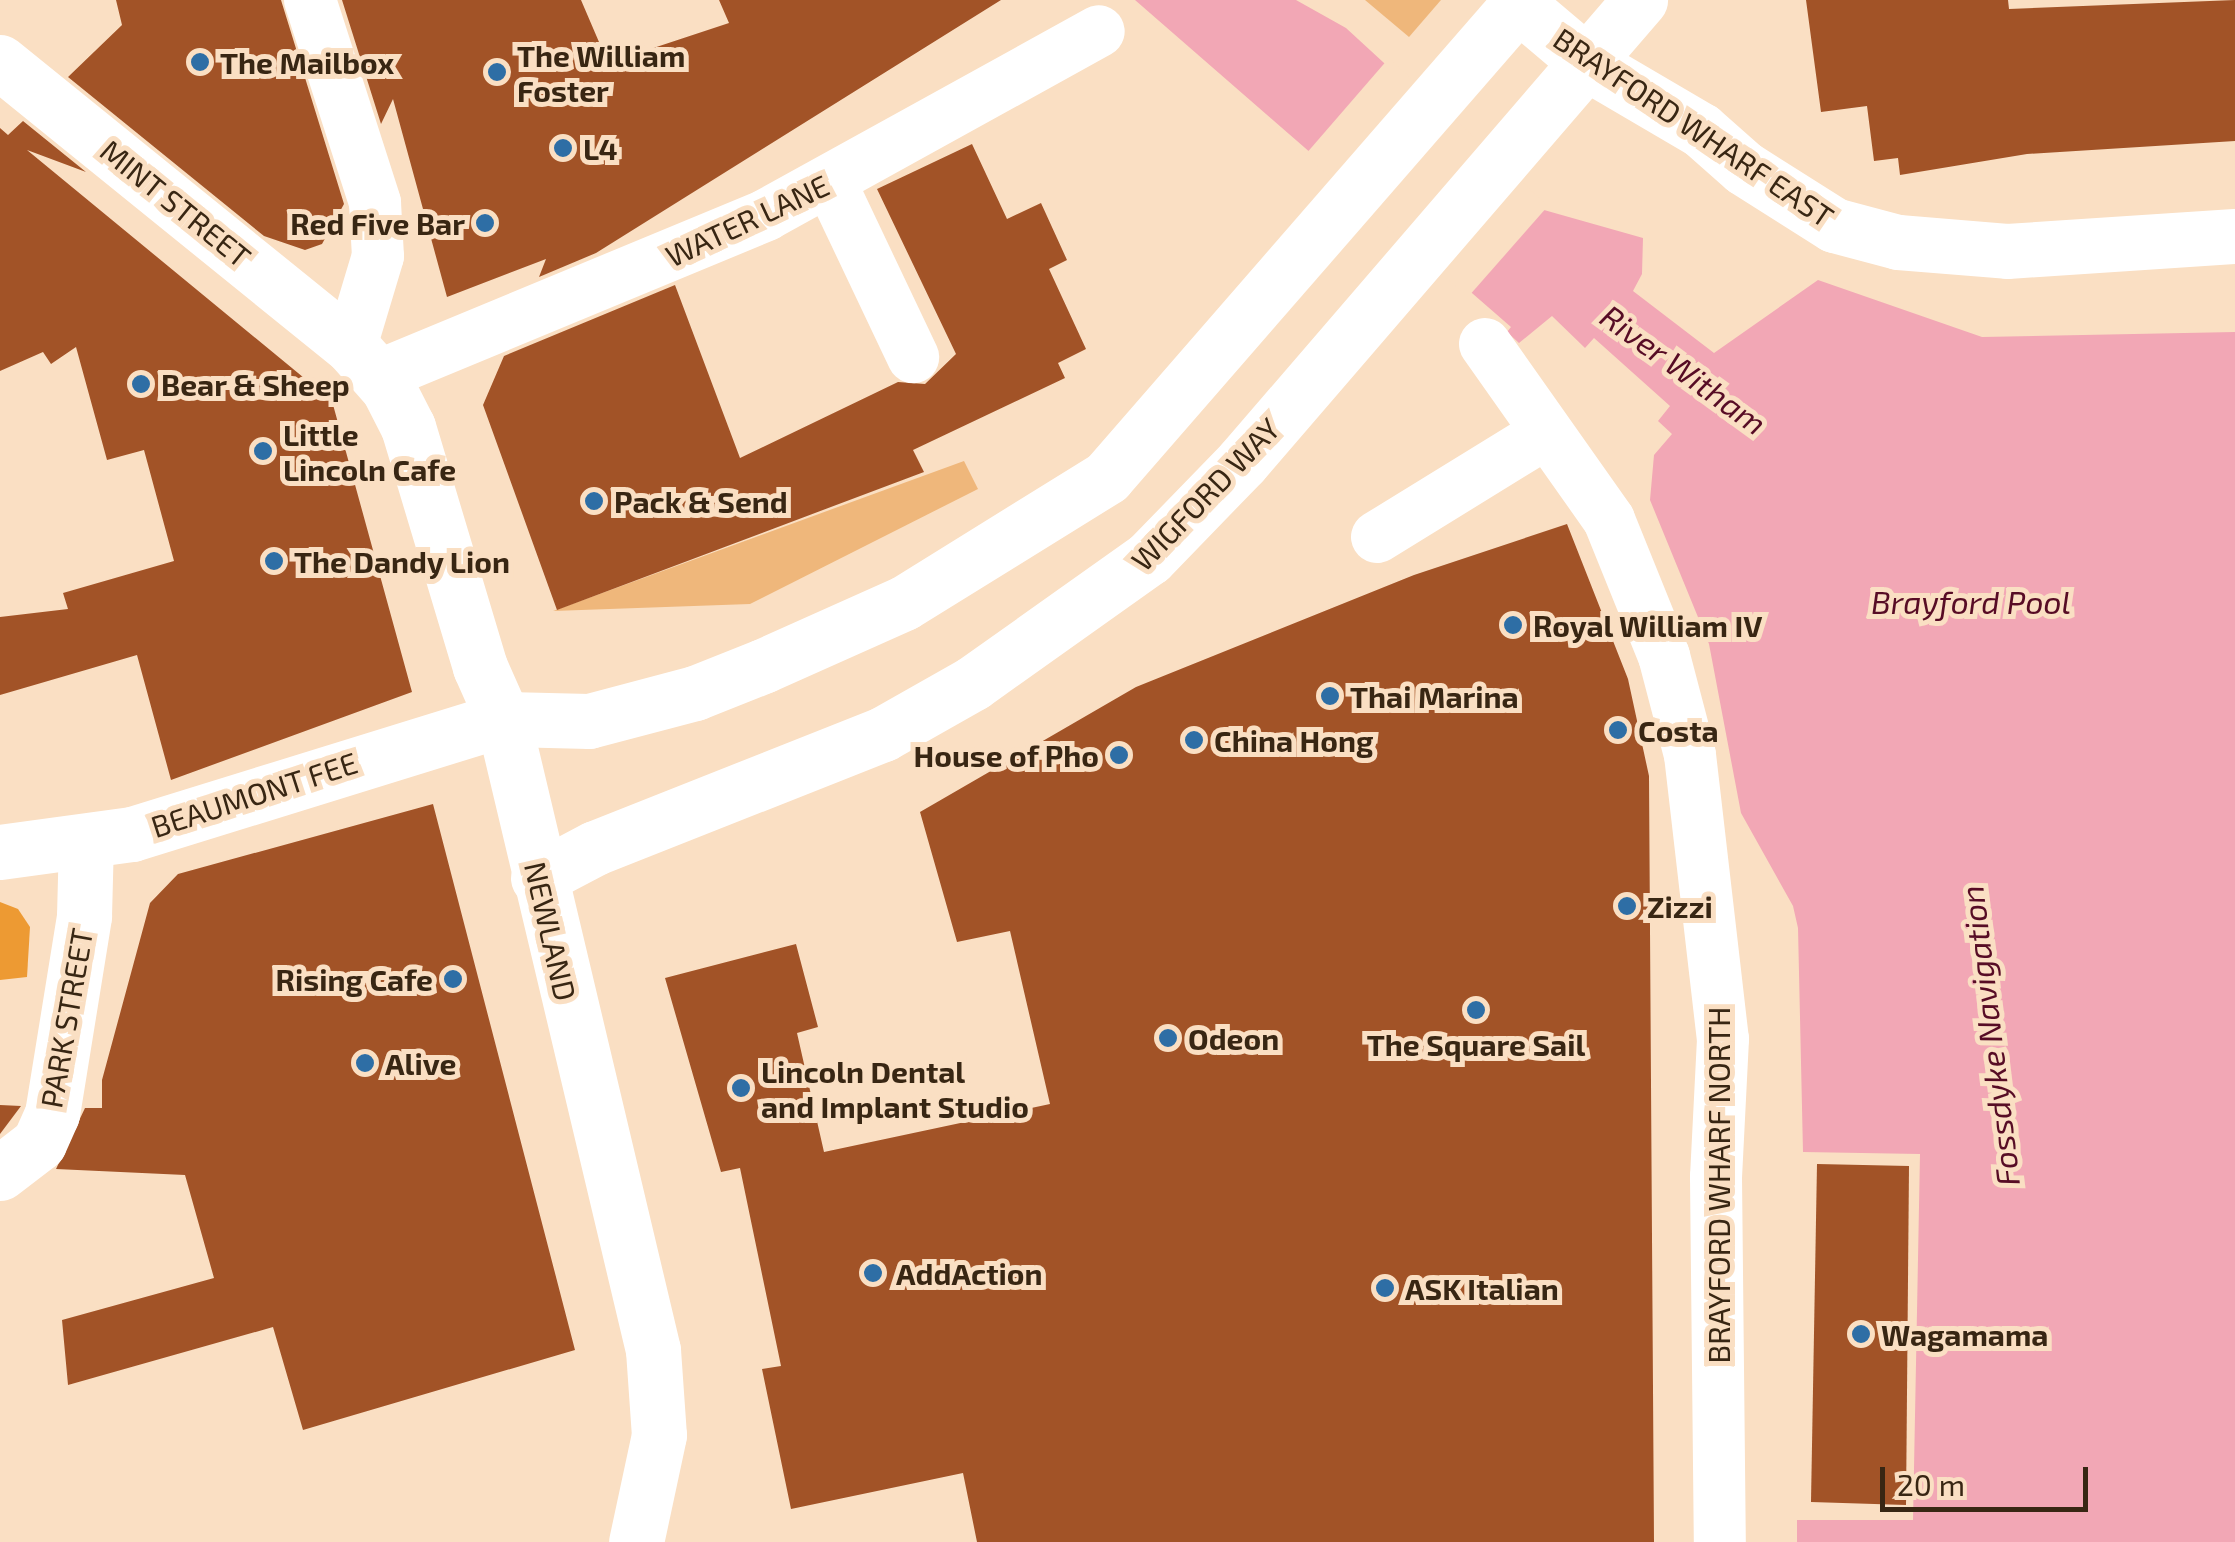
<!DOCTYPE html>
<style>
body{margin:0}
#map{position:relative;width:2235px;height:1542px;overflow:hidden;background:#fadfc3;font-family:"Exo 2",sans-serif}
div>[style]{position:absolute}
.green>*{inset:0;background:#efb77b}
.forest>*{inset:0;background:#ed9a33}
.water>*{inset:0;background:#f2a7b5}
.pier>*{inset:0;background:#fadfc3}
.building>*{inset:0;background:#a25327}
.pedestrian>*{height:52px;margin:-26px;padding:0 26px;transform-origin:26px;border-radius:26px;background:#fff}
.minor>*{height:55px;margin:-27.5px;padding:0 27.5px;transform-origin:27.5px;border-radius:27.5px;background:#fff}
.tertiary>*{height:55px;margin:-27.5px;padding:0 27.5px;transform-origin:27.5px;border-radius:27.5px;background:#fff}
.secondary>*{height:55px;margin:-27.5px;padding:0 27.5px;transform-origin:27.5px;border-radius:27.5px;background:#fff}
.dots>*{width:28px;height:28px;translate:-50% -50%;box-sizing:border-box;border:5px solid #fadfc3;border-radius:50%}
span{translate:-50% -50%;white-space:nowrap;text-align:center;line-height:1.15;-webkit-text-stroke:10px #fadfc3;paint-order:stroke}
.poi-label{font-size:30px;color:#382613;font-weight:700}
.left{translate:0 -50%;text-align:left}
.right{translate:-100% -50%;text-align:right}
.street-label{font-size:30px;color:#382613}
.water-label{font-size:32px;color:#570c25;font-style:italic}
.scale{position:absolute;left:1880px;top:1467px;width:208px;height:45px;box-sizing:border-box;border:5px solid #382613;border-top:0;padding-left:12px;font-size:30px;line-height:35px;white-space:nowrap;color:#382613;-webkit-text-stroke:8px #fadfc3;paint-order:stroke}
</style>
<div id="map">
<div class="green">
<div style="clip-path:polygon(1365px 0,1441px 0,1409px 37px)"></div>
<div style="clip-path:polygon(964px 461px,978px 489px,750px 604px,553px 611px)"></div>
</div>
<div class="forest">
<div style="clip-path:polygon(0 902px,18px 909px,30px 927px,27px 977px,0 980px)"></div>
</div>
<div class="water">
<div style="clip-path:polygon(1135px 0,1296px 0,1346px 28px,1544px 210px,1643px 238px,1642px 274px,1633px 291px,1714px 353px,1818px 280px,1982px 337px,2235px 332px,2235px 1542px,1797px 1542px,1797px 1520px,1913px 1520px,1920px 1154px,1803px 1152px,1798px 928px,1793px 906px,1741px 813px,1709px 644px,1650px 500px,1654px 455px,1672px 434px,1658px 421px,1670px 406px,1594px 338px,1585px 348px,1552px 316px,1519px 343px,1507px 332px,1511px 327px)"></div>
</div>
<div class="pier">
<div style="clip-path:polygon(1389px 58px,1548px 206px,1468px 297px,1305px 155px)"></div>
</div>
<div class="building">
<div style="clip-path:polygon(116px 0,281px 0,344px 204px,322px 244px,305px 250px,264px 236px,68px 77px,122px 25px)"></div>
<div style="clip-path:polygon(342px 0,581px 0,608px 63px,729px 23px,719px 0,1001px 0,596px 253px,539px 277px,546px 259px,447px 297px,393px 99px,381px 124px)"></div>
<div style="clip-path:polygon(1806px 0,2008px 0,2009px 9px,2235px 0,2235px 141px,2027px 154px,1900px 175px,1898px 158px,1874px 161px,1867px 106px,1821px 112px)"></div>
<div style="clip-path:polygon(23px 121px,86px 172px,27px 150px,332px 401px,412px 692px,171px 780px,137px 655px,0 695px,0 617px,68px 609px,63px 593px,174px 561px,144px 450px,107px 460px,76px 347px,51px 364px,43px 352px,0 371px,0 128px,8px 135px)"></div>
<div style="clip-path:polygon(972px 144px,1007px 219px,1041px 203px,1067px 260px,1049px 269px,1086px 349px,1058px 363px,1065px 378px,913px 450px,924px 472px,557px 610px,483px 405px,504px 356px,675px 285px,740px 458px,898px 382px,925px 384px,956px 354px,877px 189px)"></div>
<div style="clip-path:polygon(1567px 524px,1628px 679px,1649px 776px,1654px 1542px,977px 1542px,963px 1473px,791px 1509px,762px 1369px,781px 1366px,740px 1168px,721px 1172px,665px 978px,796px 944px,818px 1027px,797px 1033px,824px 1152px,1050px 1104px,1010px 931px,957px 942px,920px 812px,1136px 687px,1414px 575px)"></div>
<div style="clip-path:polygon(433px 804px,575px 1350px,303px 1430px,273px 1327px,68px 1385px,62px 1320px,214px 1278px,185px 1175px,56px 1169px,85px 1108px,102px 1108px,102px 1080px,150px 903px,178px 874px)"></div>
<div style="clip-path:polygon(0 1105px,21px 1106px,0 1134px)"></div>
<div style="clip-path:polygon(1817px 1164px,1909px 1166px,1906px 1505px,1811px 1502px)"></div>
</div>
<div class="pedestrian">
<div style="left:310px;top:0;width:213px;rotate:72.2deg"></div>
<div style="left:375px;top:203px;width:53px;rotate:86.8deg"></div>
<div style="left:378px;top:256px;width:94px;rotate:106.7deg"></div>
<div style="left:830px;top:182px;width:194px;rotate:64.6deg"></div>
<div style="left:1485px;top:344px;width:215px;rotate:54.8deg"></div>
<div style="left:1609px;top:520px;width:147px;rotate:68deg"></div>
<div style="left:1664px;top:656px;width:102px;rotate:75.3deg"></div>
<div style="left:1690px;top:755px;width:286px;rotate:83.4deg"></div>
<div style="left:1723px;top:1039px;width:138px;rotate:92.9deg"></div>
<div style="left:1716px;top:1177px;width:365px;rotate:89.4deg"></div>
<div style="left:378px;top:376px;width:420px;rotate:-22.5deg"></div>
<div style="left:766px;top:215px;width:380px;rotate:-28.9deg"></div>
<div style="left:1377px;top:537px;width:198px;rotate:-31.6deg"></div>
</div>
<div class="minor">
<div style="left:1518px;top:4px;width:94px;rotate:40.3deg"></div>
<div style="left:1590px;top:65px;width:129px;rotate:30.4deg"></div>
<div style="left:1701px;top:130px;width:57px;rotate:41.5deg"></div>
<div style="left:1744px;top:168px;width:107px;rotate:32.3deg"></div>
<div style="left:1834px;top:225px;width:66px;rotate:14.9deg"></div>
<div style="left:1898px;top:242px;width:109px;rotate:4.7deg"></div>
<div style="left:2007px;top:251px;width:228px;rotate:-3.8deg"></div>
<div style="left:0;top:1173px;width:49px;rotate:-37.6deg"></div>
<div style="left:39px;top:1143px;width:32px;rotate:-66deg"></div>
<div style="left:52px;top:1114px;width:201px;rotate:-80.8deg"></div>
<div style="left:84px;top:916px;width:75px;rotate:-88.5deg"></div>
</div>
<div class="tertiary">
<div style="left:0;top:852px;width:133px;rotate:-7.8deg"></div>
<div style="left:132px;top:834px;width:388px;rotate:-17.2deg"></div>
</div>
<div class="secondary">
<div style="left:0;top:62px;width:452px;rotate:39deg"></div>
<div style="left:351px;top:346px;width:56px;rotate:48.6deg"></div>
<div style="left:388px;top:388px;width:44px;rotate:62.9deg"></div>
<div style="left:408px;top:427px;width:251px;rotate:73.3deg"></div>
<div style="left:480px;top:667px;width:57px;rotate:66.1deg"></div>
<div style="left:503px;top:719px;width:649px;rotate:76.63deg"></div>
<div style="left:653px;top:1350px;width:85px;rotate:86deg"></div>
<div style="left:659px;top:1435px;width:109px;rotate:102.1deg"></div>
<div style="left:503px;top:719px;width:86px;rotate:1.3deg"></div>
<div style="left:589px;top:721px;width:110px;rotate:-14.8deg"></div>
<div style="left:695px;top:693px;width:73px;rotate:-21.7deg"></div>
<div style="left:763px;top:666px;width:154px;rotate:-24.1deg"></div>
<div style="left:904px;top:603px;width:239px;rotate:-31.8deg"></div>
<div style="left:1107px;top:477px;width:632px;rotate:-48.98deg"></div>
<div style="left:538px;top:878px;width:64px;rotate:-27.8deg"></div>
<div style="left:595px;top:848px;width:310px;rotate:-21.6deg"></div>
<div style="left:883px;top:734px;width:103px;rotate:-29.5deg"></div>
<div style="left:973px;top:683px;width:216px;rotate:-35.4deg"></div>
<div style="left:1149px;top:558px;width:134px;rotate:-45.9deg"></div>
<div style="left:1242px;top:462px;width:610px;rotate:-49.26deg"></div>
</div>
<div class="dots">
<div style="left:200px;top:62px;background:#2e6ea5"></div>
<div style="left:497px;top:72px;background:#2e6ea5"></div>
<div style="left:563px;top:148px;background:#2e6ea5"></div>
<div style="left:485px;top:223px;background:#2e6ea5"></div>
<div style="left:141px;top:384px;background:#2e6ea5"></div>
<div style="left:263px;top:451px;background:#2e6ea5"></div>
<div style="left:594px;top:501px;background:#2e6ea5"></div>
<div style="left:274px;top:561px;background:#2e6ea5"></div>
<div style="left:1513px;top:625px;background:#2e6ea5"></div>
<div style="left:1330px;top:696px;background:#2e6ea5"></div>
<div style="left:1618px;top:730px;background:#2e6ea5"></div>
<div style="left:1194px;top:740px;background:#2e6ea5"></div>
<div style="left:1119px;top:755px;background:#2e6ea5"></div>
<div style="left:1627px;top:906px;background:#2e6ea5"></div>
<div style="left:453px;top:979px;background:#2e6ea5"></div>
<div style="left:1476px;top:1010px;background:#2e6ea5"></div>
<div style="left:1168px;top:1038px;background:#2e6ea5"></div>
<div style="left:365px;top:1063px;background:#2e6ea5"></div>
<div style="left:741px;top:1088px;background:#2e6ea5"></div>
<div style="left:873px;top:1273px;background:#2e6ea5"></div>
<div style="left:1385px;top:1288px;background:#2e6ea5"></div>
<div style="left:1861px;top:1334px;background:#2e6ea5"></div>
</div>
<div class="poi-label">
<span class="left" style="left:517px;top:72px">The William<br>Foster</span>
<span class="left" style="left:220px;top:62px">The Mailbox</span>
<span class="left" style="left:583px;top:148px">L4</span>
<span class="right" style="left:465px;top:223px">Red Five Bar</span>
<span class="left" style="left:161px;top:384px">Bear &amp; Sheep</span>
<span class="left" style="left:283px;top:451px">Little<br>Lincoln Cafe</span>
<span class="left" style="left:614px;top:501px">Pack &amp; Send</span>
<span class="left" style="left:294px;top:561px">The Dandy Lion</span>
<span class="left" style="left:1533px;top:625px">Royal William IV</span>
<span class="left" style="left:1350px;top:696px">Thai Marina</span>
<span class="left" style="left:1638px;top:730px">Costa</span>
<span class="left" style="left:1214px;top:740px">China Hong</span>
<span class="right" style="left:1099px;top:755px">House of Pho</span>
<span class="left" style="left:1647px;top:906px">Zizzi</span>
<span class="right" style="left:433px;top:979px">Rising Cafe</span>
<span class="left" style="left:1188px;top:1038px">Odeon</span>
<span style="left:1476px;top:1044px">The Square Sail</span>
<span class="left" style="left:385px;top:1063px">Alive</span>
<span class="left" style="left:761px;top:1088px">Lincoln Dental<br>and Implant Studio</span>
<span class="left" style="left:896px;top:1273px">AddAction</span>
<span class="left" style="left:1405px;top:1288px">ASK Italian</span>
<span class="left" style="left:1881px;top:1334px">Wagamama</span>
</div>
<div class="street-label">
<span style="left:1694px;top:127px;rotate:34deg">BRAYFORD WHARF EAST</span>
<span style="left:176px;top:203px;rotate:39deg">MINT STREET</span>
<span style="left:747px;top:220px;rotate:-25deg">WATER LANE</span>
<span style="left:1205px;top:494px;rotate:-46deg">WIGFORD WAY</span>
<span style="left:254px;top:794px;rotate:-18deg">BEAUMONT FEE</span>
<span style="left:551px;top:931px;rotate:77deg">NEWLAND</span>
<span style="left:66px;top:1018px;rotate:-80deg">PARK STREET</span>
<span style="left:1718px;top:1185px;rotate:-90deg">BRAYFORD WHARF NORTH</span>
</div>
<div class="water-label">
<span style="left:1684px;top:369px;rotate:36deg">River Witham</span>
<span style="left:1971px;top:601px">Brayford Pool</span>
<span style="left:1989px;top:1036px;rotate:-97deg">Fossdyke Navigation</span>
</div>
<div class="scale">20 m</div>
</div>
